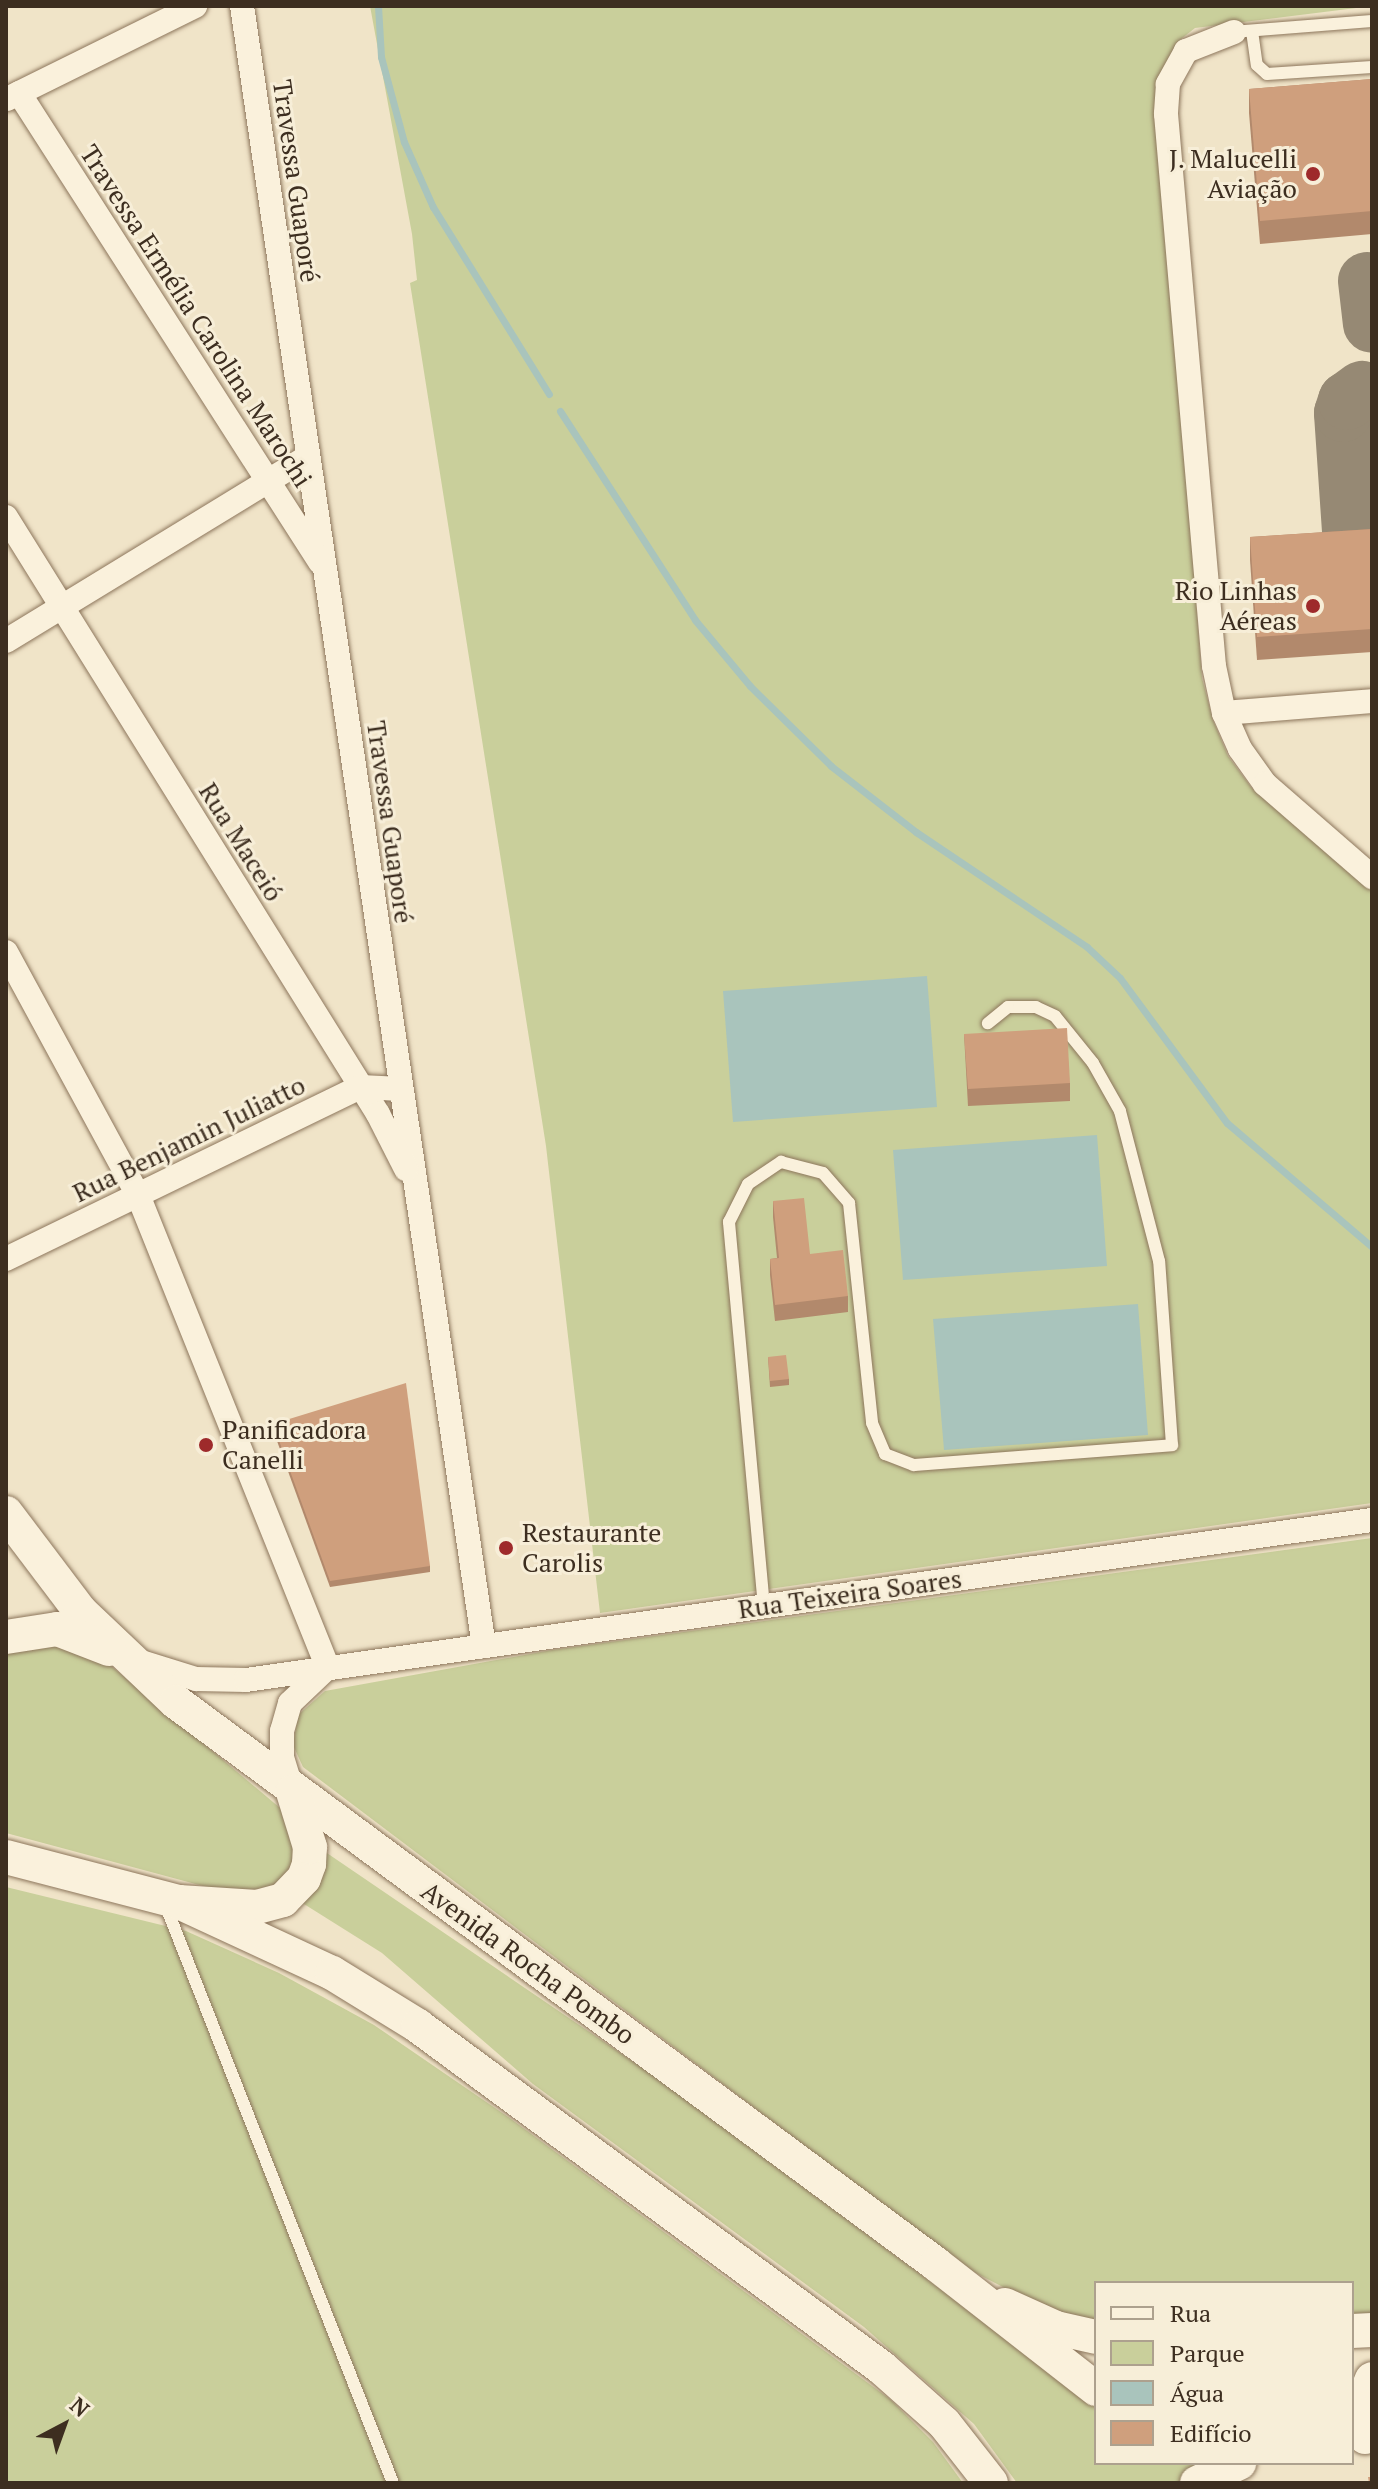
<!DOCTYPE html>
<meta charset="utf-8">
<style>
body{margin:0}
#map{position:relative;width:1378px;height:2489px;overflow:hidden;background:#f0e4c8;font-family:"PT Serif",serif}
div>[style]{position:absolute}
.green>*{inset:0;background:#c9cf9b}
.water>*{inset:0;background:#a9c4bc}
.stream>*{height:7px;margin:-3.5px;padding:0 3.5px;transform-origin:3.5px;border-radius:3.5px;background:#a9c4bc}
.taxiway>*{height:58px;margin:-29px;padding:0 29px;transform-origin:29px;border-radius:29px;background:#968974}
.roads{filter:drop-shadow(0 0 2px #8d765c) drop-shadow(0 0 2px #8d765c)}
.lane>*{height:12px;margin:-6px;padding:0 6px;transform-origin:6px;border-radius:6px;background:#faf1dc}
.street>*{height:24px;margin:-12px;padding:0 12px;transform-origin:12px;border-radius:12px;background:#faf1dc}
.secondary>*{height:34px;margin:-17px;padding:0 17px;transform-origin:17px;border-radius:17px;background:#faf1dc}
.wall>*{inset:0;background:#b2896c}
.building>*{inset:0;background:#cf9f7d}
.dots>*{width:22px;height:22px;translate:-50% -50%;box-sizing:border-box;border:4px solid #f7eed8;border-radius:50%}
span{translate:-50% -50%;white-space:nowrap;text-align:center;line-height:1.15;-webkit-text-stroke:6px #f7eed8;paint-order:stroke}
.poi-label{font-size:26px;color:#3d2e20}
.right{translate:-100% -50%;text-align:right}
.left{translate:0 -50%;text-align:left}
.street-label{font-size:26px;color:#3d2e20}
.frame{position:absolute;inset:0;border:8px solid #3d2e20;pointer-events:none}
.legend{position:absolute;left:1094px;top:2281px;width:260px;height:184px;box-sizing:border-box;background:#f7eed8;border:2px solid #ada18e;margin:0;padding:10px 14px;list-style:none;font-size:24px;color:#3d2e20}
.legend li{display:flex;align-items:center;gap:16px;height:40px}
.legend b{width:40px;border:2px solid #ada18e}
.north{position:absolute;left:24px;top:2385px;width:80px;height:80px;-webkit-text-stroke:6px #f7eed8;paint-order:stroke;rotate:41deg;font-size:22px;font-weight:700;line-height:32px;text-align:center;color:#3d2e20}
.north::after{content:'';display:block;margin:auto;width:28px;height:36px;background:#3d2e20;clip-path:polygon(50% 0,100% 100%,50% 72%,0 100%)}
</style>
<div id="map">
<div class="green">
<div style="clip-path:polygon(370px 6px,1372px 6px,1195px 28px,1176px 43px,1157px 87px,1202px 678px,1213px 720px,1228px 756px,1251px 787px,1372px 890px,1372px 1503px,600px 1613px,546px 1146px,410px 283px,417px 280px,412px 234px)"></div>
<div style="clip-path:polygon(1372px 1538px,1372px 2315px,1352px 2317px,1352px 2283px,1096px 2283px,1096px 2322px,1036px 2304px,968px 2269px,303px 1767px,293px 1745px,298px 1715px,325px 1691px,552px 1650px)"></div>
<div style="clip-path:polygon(27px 1635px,104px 1660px,286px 1813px,299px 1856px,272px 1891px,229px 1893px,6px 1833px,6px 1644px)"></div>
<div style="clip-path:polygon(321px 1849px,657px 2078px,1096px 2405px,1096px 2463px,1207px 2463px,1182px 2483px,1017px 2483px,974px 2424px,864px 2327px,533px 2084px,382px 1953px,296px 1899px)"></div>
<div style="clip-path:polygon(6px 1887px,186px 1931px,279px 1973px,374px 2025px,511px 2119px,891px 2400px,933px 2442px,963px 2483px,6px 2483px)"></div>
</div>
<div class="water">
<div style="clip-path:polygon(927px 976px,937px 1107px,733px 1122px,723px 991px)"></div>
<div style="clip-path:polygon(1097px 1135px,1107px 1266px,903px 1280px,893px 1150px)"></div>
<div style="clip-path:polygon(1138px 1304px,1148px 1435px,944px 1450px,933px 1319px)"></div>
</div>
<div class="stream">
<div style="left:378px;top:6px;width:51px;rotate:86.6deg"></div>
<div style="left:381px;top:57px;width:88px;rotate:74.9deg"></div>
<div style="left:404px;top:142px;width:71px;rotate:66deg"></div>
<div style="left:433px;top:207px;width:220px;rotate:58.2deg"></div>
<div style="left:560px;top:411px;width:249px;rotate:57.1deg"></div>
<div style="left:695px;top:620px;width:86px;rotate:50.2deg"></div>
<div style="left:750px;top:686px;width:114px;rotate:44.6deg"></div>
<div style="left:831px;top:766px;width:108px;rotate:37.8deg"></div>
<div style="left:916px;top:832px;width:206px;rotate:33.9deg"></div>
<div style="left:1087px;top:947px;width:45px;rotate:43.2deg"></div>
<div style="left:1120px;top:978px;width:180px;rotate:53.6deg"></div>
<div style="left:1227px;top:1123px;width:191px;rotate:40.5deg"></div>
</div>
<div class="taxiway">
<div style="left:1367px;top:281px;width:43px;rotate:83.4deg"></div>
<div style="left:1351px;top:531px;width:118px;rotate:-93.9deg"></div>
<div style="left:1343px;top:413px;width:13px;rotate:-72deg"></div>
<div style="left:1347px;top:401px;width:19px;rotate:-36deg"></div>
</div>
<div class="roads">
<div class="lane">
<div style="left:1245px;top:31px;width:127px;rotate:-4.5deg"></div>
<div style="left:1252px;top:31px;width:34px;rotate:82deg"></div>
<div style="left:1257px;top:65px;width:13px;rotate:42deg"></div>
<div style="left:1267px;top:74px;width:105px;rotate:-3.8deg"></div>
<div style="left:764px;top:1607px;width:387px;rotate:-95.2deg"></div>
<div style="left:729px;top:1222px;width:42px;rotate:-63.4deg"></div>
<div style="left:748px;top:1184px;width:40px;rotate:-34deg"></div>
<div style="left:781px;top:1162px;width:43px;rotate:14.7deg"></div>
<div style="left:823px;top:1173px;width:40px;rotate:49deg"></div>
<div style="left:849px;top:1203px;width:221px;rotate:84deg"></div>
<div style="left:872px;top:1423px;width:34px;rotate:67deg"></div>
<div style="left:885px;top:1454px;width:31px;rotate:21deg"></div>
<div style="left:914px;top:1465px;width:259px;rotate:-4.4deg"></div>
<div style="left:1172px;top:1445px;width:184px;rotate:-94deg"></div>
<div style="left:1159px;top:1261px;width:155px;rotate:-104.6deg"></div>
<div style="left:1120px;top:1111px;width:55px;rotate:-119.4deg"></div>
<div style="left:1093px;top:1063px;width:60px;rotate:-129deg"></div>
<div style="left:1055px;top:1016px;width:21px;rotate:-155deg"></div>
<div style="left:1036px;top:1007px;width:28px;rotate:180deg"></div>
<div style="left:1008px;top:1007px;width:26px;rotate:141deg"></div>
<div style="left:165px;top:1904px;width:622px;rotate:68.51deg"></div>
</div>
<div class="street">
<div style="left:242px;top:6px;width:1658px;rotate:81.61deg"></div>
<div style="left:1234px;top:32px;width:52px;rotate:158.4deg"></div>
<div style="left:1186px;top:51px;width:38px;rotate:119deg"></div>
<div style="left:1168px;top:84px;width:30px;rotate:94deg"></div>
<div style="left:1166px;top:114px;width:554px;rotate:85.03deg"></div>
<div style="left:1214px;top:666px;width:48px;rotate:78deg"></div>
<div style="left:1224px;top:713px;width:39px;rotate:66deg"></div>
<div style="left:1240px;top:749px;width:43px;rotate:54.5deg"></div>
<div style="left:1265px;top:784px;width:142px;rotate:41deg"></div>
<div style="left:19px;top:93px;width:557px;rotate:57.31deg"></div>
<div style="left:7px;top:99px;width:210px;rotate:-26.3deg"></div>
<div style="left:6px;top:517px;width:703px;rotate:58.07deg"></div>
<div style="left:378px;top:1114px;width:62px;rotate:63deg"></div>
<div style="left:6px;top:641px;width:354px;rotate:-31.4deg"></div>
<div style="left:1224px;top:713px;width:148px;rotate:-4.6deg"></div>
<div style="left:6px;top:952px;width:277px;rotate:61.5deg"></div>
<div style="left:138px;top:1195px;width:510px;rotate:68.12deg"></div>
<div style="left:6px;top:1259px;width:394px;rotate:-25.9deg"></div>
<div style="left:361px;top:1087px;width:40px;rotate:2.9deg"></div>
<div style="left:141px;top:1662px;width:58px;rotate:17.2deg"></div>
<div style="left:196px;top:1679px;width:50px;rotate:1.1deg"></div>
<div style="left:246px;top:1680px;width:1137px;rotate:-8.09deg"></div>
<div style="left:292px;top:1790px;width:34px;rotate:-107deg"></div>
<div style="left:282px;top:1757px;width:26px;rotate:-90deg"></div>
<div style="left:282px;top:1731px;width:29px;rotate:-74deg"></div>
<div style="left:290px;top:1703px;width:50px;rotate:-43.4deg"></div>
</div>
<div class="secondary">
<div style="left:6px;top:1513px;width:123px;rotate:52.9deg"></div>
<div style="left:80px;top:1611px;width:132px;rotate:43.5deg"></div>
<div style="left:176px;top:1702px;width:945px;rotate:36.48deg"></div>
<div style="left:936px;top:2264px;width:203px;rotate:38deg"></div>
<div style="left:6px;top:1637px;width:52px;rotate:-8.9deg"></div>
<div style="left:57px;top:1629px;width:56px;rotate:21deg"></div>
<div style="left:6px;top:1857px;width:179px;rotate:14.6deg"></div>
<div style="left:179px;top:1902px;width:78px;rotate:3.7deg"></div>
<div style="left:257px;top:1907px;width:27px;rotate:-15deg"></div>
<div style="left:283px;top:1900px;width:30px;rotate:-46deg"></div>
<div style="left:304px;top:1878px;width:15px;rotate:-70deg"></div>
<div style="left:309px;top:1864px;width:17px;rotate:-87deg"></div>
<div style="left:310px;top:1847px;width:58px;rotate:-107.2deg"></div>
<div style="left:179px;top:1902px;width:169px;rotate:24.9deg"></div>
<div style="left:332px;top:1973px;width:101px;rotate:31.6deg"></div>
<div style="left:418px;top:2026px;width:576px;rotate:36.39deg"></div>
<div style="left:882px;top:2368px;width:83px;rotate:41.6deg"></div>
<div style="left:944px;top:2423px;width:76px;rotate:51.9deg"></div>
<div style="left:1005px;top:2305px;width:56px;rotate:24.3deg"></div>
<div style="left:1056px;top:2328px;width:41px;rotate:12.7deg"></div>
<div style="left:1352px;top:2331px;width:20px;rotate:-3deg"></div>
<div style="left:1365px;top:2437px;width:41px;rotate:-90deg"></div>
<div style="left:1365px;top:2396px;width:18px;rotate:-68deg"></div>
<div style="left:1197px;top:2483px;width:47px;rotate:-25.5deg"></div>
</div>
</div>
<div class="wall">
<div style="clip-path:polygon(1372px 79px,1372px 234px,1260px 244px,1249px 113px,1249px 89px)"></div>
<div style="clip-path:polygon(1372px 529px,1372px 652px,1257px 660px,1250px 560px,1250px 537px)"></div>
<div style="clip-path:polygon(964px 1034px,1070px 1083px,1070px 1101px,968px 1106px)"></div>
<div style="clip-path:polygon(773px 1201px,810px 1254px,848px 1296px,848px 1312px,775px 1321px,770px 1275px,770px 1259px,777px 1258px,773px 1217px)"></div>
<div style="clip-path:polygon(768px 1357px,789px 1379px,789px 1385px,770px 1387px)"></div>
<div style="clip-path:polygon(273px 1424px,430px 1566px,430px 1572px,330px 1587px,273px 1430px)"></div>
</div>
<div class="building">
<div style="clip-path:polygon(1372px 79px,1372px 211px,1260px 221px,1249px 89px)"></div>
<div style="clip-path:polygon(1372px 529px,1372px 629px,1257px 637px,1250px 537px)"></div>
<div style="clip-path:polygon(1067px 1028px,1070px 1083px,968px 1089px,964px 1034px)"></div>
<div style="clip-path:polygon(804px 1198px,810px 1254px,843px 1250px,848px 1296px,775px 1305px,770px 1259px,779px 1258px,773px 1201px)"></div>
<div style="clip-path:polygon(786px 1355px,789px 1379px,770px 1381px,768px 1357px)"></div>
<div style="clip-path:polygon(406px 1383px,430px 1566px,330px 1581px,273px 1424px)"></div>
<div style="clip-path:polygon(1368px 2477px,1372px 2477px,1372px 2483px,1369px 2483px)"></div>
</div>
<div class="dots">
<div style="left:1313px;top:174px;background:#9e2a2b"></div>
<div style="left:1313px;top:606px;background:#9e2a2b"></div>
<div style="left:206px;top:1445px;background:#9e2a2b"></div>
<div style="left:506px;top:1548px;background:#9e2a2b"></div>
</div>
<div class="poi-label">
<span class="right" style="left:1297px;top:174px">J. Malucelli<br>Aviação</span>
<span class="right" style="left:1297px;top:606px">Rio Linhas<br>Aéreas</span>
<span class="left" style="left:222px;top:1445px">Panificadora<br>Canelli</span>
<span class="left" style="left:522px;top:1548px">Restaurante<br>Carolis</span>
</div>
<div class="street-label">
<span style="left:296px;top:181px;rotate:82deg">Travessa Guaporé</span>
<span style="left:196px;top:316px;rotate:57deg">Travessa Ermélia Carolina Marochi</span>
<span style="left:390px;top:822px;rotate:82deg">Travessa Guaporé</span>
<span style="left:241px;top:842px;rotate:58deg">Rua Maceió</span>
<span style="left:189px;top:1139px;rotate:-26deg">Rua Benjamin Juliatto</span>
<span style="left:850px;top:1594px;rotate:-8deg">Rua Teixeira Soares</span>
<span style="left:528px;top:1963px;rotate:36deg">Avenida Rocha Pombo</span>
</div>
<div class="frame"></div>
<ul class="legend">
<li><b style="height:10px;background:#faf1dc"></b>Rua</li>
<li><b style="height:22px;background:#c9cf9b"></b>Parque</li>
<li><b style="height:22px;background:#a9c4bc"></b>Água</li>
<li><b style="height:22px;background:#cf9f7d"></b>Edifício</li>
</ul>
<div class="north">N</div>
</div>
